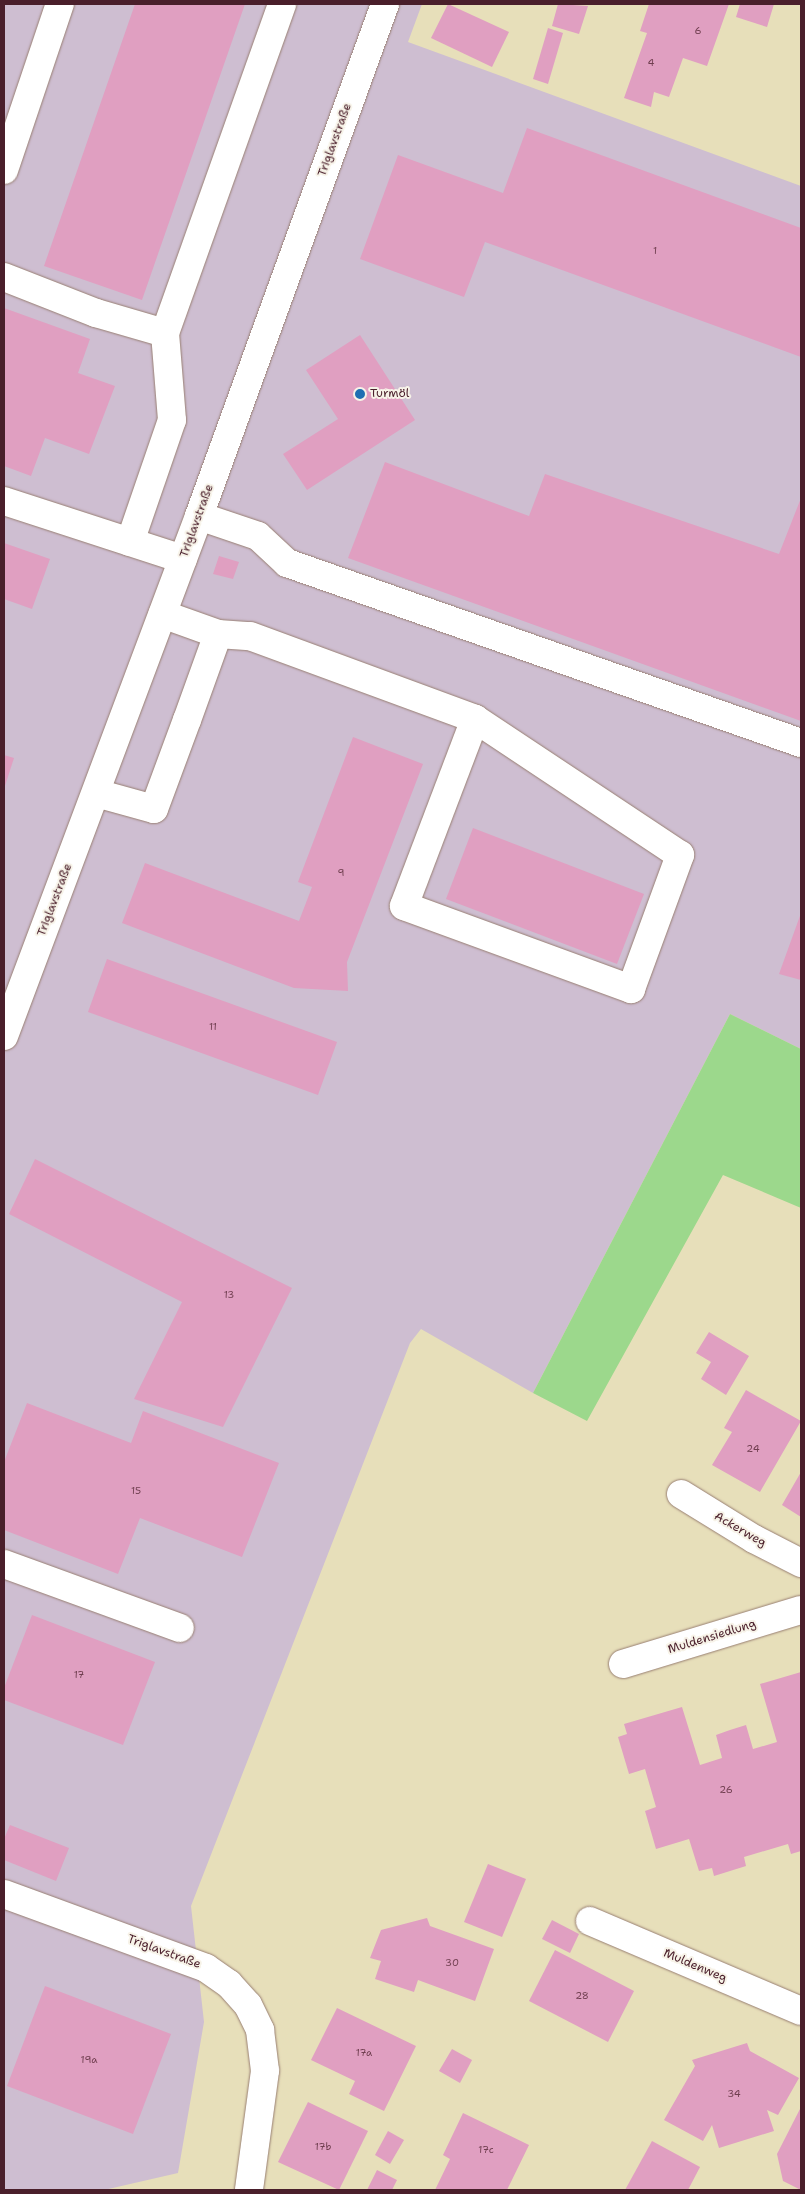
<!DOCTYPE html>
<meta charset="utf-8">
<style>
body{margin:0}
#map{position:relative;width:805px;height:2194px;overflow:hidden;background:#e7dfba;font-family:"Shantell Sans",sans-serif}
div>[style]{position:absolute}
.industrial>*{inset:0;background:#cebed1}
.green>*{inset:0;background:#9cd88c}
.building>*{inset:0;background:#e09fc1}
.roads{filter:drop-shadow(0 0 1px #987f72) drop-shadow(0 0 1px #987f72)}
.minor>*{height:28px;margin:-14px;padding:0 14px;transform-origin:14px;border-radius:14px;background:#fff}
.dots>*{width:14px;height:14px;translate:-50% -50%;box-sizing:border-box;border:2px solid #f7f3e8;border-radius:50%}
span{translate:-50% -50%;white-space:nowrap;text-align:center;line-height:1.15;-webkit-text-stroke:4px #f7f3e8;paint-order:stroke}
.number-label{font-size:10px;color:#703f50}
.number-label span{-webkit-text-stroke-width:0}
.street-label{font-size:12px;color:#4a1f2b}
.poi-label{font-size:12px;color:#4a1f2b}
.left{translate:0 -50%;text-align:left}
.frame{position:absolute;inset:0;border:5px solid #4a1f2b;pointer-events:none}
</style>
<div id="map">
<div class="industrial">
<div style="clip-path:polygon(4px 4px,422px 4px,408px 42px,801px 186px,801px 1049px,730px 1014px,533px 1393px,421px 1329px,410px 1343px,191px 1906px,204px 2022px,178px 2173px,104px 2190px,4px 2190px)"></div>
</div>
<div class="green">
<div style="clip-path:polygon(730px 1014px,801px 1049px,801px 1208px,723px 1175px,587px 1421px,533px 1393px)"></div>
</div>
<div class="building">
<div style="clip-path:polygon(135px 4px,245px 4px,142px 300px,44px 266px)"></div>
<div style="clip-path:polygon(448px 4px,509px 32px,492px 67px,431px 38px)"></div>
<div style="clip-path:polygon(558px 4px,588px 6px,579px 34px,552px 26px)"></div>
<div style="clip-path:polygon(649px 4px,729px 4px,707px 66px,683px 58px,669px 97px,654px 92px,651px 107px,624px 98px,647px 33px,640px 31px)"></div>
<div style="clip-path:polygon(740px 4px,774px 4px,767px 27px,736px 17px)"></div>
<div style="clip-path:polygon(548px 28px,563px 33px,548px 84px,533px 79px)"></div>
<div style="clip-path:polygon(527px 128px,801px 228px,801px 357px,485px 242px,464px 297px,360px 259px,398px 155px,503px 193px)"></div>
<div style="clip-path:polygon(4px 308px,90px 339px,78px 373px,115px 386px,89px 454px,45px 438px,31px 476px,4px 466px)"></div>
<div style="clip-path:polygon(360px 335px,415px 420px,307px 490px,283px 454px,338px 419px,306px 370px)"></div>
<div style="clip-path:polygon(385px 462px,529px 516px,545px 474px,779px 554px,801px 498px,801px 721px,348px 558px)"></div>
<div style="clip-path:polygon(4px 543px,50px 559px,32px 609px,4px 599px)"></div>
<div style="clip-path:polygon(219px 556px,239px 562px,233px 579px,213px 574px)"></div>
<div style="clip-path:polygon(353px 737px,423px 764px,347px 962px,348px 991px,294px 988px,122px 923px,145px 863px,299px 921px,312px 887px,298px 882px)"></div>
<div style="clip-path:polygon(4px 755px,14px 758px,4px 789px)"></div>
<div style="clip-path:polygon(473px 828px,644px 894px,617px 964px,446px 899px)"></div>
<div style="clip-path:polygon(801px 913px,801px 980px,779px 974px)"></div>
<div style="clip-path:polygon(107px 959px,337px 1042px,318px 1095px,88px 1012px)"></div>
<div style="clip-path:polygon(35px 1159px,292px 1288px,223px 1427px,134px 1399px,182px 1302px,9px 1214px)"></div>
<div style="clip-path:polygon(709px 1332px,749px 1356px,726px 1395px,701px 1379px,711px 1362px,696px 1353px)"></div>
<div style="clip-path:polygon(746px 1390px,801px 1421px,760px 1492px,712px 1465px,732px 1432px,724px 1428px)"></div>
<div style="clip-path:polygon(27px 1403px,131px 1443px,143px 1411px,279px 1463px,242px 1557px,140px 1518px,118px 1574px,4px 1530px,4px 1462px)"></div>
<div style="clip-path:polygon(801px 1472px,801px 1517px,782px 1505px)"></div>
<div style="clip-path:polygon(32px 1615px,155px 1662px,123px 1745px,4px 1700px,4px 1688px)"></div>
<div style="clip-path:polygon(801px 1672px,801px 1851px,791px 1854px,788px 1844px,744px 1857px,746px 1866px,714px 1876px,712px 1868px,699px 1871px,689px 1839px,656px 1849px,645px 1811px,656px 1807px,645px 1769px,629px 1774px,618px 1737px,627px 1734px,624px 1724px,682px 1707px,700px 1765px,722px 1758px,716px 1735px,730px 1730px,746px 1725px,753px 1749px,777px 1742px,760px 1684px)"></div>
<div style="clip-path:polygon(10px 1825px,69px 1848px,56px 1881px,4px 1860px,4px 1839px)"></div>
<div style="clip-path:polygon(488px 1864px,526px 1879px,502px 1937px,464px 1922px)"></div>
<div style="clip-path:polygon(427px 1918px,430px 1926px,494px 1949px,475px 2001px,418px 1980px,414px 1992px,375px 1979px,381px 1961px,370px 1958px,381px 1930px)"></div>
<div style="clip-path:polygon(552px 1920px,579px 1934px,570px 1953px,542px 1939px)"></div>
<div style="clip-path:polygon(555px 1950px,634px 1991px,608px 2042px,529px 2001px)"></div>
<div style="clip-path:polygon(45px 1986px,171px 2034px,133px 2134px,7px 2086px)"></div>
<div style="clip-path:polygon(337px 2008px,416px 2046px,384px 2111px,349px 2094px,355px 2081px,311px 2060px)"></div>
<div style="clip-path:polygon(747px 2043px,750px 2051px,799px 2078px,778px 2115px,767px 2110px,774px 2131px,719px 2148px,712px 2125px,703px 2141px,664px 2120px,695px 2066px,692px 2060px)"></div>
<div style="clip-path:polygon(452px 2049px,472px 2060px,460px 2083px,439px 2071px)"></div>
<div style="clip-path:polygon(308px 2102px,368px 2131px,339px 2190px,278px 2162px)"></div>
<div style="clip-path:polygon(801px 2107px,801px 2190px,783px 2181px,777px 2154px)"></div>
<div style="clip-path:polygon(463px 2113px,529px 2145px,507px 2190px,435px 2190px,450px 2159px,443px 2155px)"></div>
<div style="clip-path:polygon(388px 2131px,404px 2140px,390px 2164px,375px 2155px)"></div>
<div style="clip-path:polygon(652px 2141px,700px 2167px,688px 2190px,625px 2190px)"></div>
<div style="clip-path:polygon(377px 2170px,397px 2180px,392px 2190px,367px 2190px)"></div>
</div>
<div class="roads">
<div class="minor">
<div style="left:4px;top:170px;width:175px;rotate:-71.4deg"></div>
<div style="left:4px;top:277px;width:99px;rotate:21.4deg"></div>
<div style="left:96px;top:313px;width:72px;rotate:16.2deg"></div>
<div style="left:4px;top:501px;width:188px;rotate:18deg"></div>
<div style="left:199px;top:516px;width:62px;rotate:18.7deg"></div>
<div style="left:258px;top:536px;width:40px;rotate:43deg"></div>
<div style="left:287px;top:563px;width:545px;rotate:19.3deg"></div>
<div style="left:130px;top:542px;width:129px;rotate:-71deg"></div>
<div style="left:172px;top:420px;width:87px;rotate:-94.6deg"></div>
<div style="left:165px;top:333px;width:349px;rotate:-70.4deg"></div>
<div style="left:218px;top:634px;width:32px;rotate:4deg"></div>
<div style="left:250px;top:636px;width:240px;rotate:20.2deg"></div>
<div style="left:475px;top:719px;width:200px;rotate:110.8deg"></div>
<div style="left:404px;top:906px;width:242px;rotate:20.1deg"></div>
<div style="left:631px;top:989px;width:143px;rotate:-69.9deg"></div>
<div style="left:680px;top:855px;width:246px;rotate:-146.4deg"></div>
<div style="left:96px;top:793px;width:60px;rotate:15.4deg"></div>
<div style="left:154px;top:809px;width:95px;rotate:-69.7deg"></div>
<div style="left:187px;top:720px;width:91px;rotate:-70.2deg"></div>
<div style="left:218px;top:634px;width:59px;rotate:-160.3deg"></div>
<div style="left:4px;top:1036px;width:555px;rotate:-69.44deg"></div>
<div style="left:199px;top:516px;width:545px;rotate:-70.03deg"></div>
<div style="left:681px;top:1494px;width:86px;rotate:31.7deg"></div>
<div style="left:754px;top:1539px;width:53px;rotate:27.1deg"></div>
<div style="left:4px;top:1564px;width:187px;rotate:20deg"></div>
<div style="left:623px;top:1664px;width:186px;rotate:-16.9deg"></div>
<div style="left:4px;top:1894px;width:215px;rotate:20.1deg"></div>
<div style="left:206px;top:1968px;width:28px;rotate:35deg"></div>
<div style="left:229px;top:1984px;width:28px;rotate:48deg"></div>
<div style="left:248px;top:2005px;width:28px;rotate:64deg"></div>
<div style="left:260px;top:2030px;width:41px;rotate:83deg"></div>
<div style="left:265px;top:2071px;width:120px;rotate:97.7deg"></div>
<div style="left:590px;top:1921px;width:229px;rotate:23.1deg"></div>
</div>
</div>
<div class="dots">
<div style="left:360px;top:394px;background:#1f6fb2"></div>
</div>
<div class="number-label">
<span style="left:698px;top:31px">6</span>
<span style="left:651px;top:63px">4</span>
<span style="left:655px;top:251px">1</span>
<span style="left:341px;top:873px">9</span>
<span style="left:213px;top:1027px">11</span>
<span style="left:229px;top:1295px">13</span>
<span style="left:753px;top:1449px">24</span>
<span style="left:136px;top:1491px">15</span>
<span style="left:79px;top:1675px">17</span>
<span style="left:726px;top:1790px">26</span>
<span style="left:452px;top:1963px">30</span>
<span style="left:582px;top:1996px">28</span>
<span style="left:364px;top:2053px">17a</span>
<span style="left:89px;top:2060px">19a</span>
<span style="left:734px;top:2094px">34</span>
<span style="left:323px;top:2147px">17b</span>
<span style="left:486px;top:2150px">17c</span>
</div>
<div class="street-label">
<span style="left:335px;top:140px;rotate:-70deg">Triglavstraße</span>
<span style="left:197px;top:521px;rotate:-70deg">Triglavstraße</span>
<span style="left:55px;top:900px;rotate:-69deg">Triglavstraße</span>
<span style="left:740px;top:1530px;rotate:30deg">Ackerweg</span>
<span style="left:712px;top:1637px;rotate:-17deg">Muldensiedlung</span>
<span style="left:164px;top:1952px;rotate:20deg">Triglavstraße</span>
<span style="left:695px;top:1966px;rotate:23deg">Muldenweg</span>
</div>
<div class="poi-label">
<span class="left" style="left:370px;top:394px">Turmöl</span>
</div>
<div class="frame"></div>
</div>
